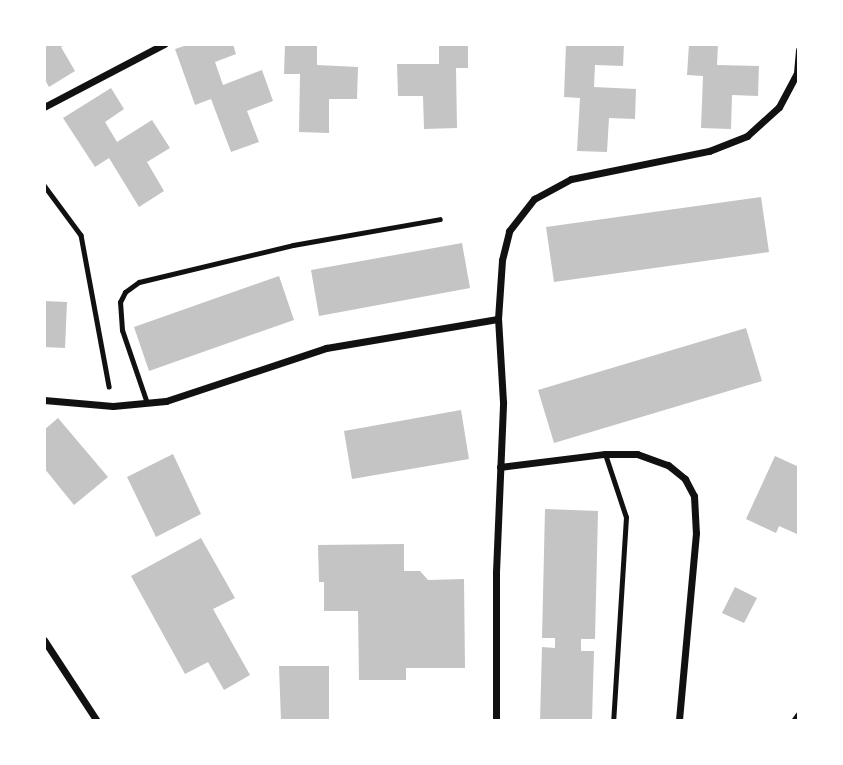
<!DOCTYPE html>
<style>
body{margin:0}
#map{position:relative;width:843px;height:765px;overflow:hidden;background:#fff;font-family:Poppins,sans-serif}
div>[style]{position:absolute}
.building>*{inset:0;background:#c4c4c4}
.path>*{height:4.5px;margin:-2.25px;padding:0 2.25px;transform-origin:2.25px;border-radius:2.25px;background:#111}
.service>*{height:5px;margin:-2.5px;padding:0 2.5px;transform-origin:2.5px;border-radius:2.5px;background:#111}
.minor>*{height:7px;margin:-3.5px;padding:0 3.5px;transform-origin:3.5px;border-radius:3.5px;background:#111}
span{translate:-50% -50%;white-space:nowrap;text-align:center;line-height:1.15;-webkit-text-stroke:5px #fff;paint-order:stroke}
.frame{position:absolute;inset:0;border:46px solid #fff;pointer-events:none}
</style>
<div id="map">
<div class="building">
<div style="clip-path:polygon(44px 44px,67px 44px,61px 47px,75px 71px,49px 87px,44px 78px)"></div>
<div style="clip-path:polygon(190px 44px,233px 44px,236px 54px,215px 62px,223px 85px,262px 70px,273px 101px,247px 111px,259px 142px,231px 152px,211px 99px,195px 105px,175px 49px)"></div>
<div style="clip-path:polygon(285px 44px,317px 44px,317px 65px,358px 67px,357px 99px,329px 99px,329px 133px,299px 132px,300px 74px,284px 74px)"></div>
<div style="clip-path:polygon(439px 44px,468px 44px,468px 68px,456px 68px,457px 128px,424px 129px,423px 96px,398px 96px,397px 64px,439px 64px)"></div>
<div style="clip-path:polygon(566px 44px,624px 44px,623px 66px,595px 65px,594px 87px,636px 89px,635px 119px,609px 118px,607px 152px,577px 151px,580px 98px,564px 97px)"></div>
<div style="clip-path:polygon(689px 44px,718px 44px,717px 65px,759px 66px,758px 96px,732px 95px,731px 129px,701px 128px,703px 76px,687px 75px)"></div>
<div style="clip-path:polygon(111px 88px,124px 109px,105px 122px,117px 142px,152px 120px,170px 148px,147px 162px,164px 191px,139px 207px,109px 158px,95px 167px,63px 118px)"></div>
<div style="clip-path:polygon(761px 197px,769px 252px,554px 282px,546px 227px)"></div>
<div style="clip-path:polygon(462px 243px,470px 288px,319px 316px,311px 270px)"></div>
<div style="clip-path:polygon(279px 276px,294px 320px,149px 371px,134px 327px)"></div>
<div style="clip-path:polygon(44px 301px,67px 302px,65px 348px,44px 347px)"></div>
<div style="clip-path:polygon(746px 328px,762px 381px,554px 443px,538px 390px)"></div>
<div style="clip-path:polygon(461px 410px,469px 459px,352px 479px,344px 431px)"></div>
<div style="clip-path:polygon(58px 418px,108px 477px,74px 505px,44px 468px,44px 430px)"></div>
<div style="clip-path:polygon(173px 454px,201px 514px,156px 537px,127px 477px)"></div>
<div style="clip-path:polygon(775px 456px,799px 467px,797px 534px,779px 526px,776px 533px,746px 519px)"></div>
<div style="clip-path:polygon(545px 509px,598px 511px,595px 639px,581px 639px,581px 651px,594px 651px,592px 721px,540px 721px,542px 647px,555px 648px,555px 638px,542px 638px)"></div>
<div style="clip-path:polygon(201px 538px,235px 598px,213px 609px,250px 675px,224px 690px,208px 662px,185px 674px,131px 576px)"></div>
<div style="clip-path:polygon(404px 544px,404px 571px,420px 571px,428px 580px,464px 579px,465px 668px,406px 668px,406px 680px,359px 680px,358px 611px,324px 611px,324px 582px,319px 582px,318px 545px)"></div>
<div style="clip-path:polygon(735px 587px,757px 598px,744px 623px,722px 613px)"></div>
<div style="clip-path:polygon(279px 666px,329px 666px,329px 721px,281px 721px)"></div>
</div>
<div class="path">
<div style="left:44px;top:185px;width:62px;rotate:53.5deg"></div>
<div style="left:81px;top:235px;width:154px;rotate:79.5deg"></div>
</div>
<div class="service">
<div style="left:147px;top:403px;width:77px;rotate:-108.9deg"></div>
<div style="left:122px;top:330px;width:28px;rotate:-94deg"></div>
<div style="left:120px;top:302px;width:11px;rotate:-63deg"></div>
<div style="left:125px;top:292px;width:17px;rotate:-36deg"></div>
<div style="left:139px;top:282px;width:158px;rotate:-13.5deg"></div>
<div style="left:293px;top:245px;width:149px;rotate:-10deg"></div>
<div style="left:605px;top:454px;width:66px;rotate:71.6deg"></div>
<div style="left:626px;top:517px;width:204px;rotate:93.6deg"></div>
</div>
<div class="minor">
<div style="left:44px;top:107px;width:136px;rotate:-27.7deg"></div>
<div style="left:44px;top:400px;width:69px;rotate:5deg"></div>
<div style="left:113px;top:406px;width:53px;rotate:-5.4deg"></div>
<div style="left:166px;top:401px;width:169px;rotate:-18.3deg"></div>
<div style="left:326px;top:348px;width:174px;rotate:-9.6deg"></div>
<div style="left:500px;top:467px;width:106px;rotate:-7.1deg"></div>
<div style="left:605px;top:454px;width:32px"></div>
<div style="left:637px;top:454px;width:33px;rotate:20deg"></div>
<div style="left:668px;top:465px;width:22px;rotate:39deg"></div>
<div style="left:685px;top:479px;width:19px;rotate:62deg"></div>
<div style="left:694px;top:496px;width:37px;rotate:87deg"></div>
<div style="left:696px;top:533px;width:189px;rotate:95.2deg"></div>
<div style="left:44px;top:640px;width:97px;rotate:56.8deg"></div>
<div style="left:496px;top:721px;width:149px;rotate:-90deg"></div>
<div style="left:496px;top:572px;width:170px;rotate:-87.6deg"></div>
<div style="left:503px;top:402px;width:83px;rotate:-93.4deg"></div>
<div style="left:498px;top:319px;width:59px;rotate:-86.1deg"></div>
<div style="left:502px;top:260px;width:30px;rotate:-76deg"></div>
<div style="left:509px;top:231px;width:41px;rotate:-52deg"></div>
<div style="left:534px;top:199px;width:42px;rotate:-28.4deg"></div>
<div style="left:571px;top:179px;width:141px;rotate:-11.5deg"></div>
<div style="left:709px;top:151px;width:41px;rotate:-21.5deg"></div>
<div style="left:747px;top:136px;width:43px;rotate:-42.2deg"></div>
<div style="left:779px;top:107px;width:38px;rotate:-62deg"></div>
<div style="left:797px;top:73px;width:23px;rotate:-85deg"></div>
<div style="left:794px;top:721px;width:9px;rotate:-54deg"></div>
</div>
<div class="frame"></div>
</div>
